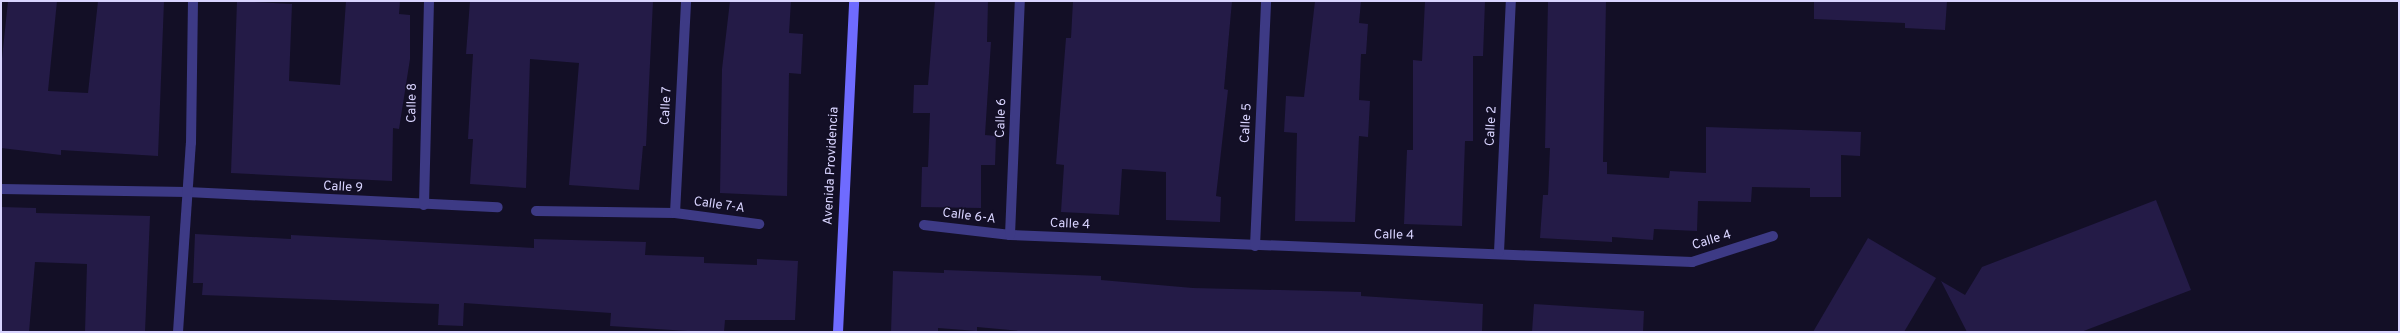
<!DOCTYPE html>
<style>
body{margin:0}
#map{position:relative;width:2400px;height:333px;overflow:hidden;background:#130f26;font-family:Overpass,sans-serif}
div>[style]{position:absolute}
.building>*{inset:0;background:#241b47}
.street>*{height:10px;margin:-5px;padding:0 5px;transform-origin:5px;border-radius:5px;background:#3d3a85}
.secondary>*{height:10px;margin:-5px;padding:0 5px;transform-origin:5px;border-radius:5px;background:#6f6bff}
span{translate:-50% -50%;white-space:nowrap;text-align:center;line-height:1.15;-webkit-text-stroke:3px #130f26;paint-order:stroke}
.street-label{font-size:13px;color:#d9d4ff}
.frame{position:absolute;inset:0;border:2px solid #d9d4ff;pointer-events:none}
</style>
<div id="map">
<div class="building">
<div style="clip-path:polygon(8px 1px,57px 1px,48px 91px,88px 93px,98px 1px,164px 1px,158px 156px,61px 150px,61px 155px,1px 148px,1px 68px)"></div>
<div style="clip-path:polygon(237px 1px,292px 4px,289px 81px,340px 85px,346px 1px,400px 1px,399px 14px,410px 15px,410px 59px,399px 129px,393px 128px,392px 181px,231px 173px)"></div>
<div style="clip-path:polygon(470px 1px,653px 1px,646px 146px,643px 146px,639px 190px,569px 185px,579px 63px,530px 59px,526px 188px,470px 184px,473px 139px,468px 139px,473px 54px,466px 54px)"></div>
<div style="clip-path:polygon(730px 1px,791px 1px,789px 33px,803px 34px,801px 74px,789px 73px,787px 196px,720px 193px,722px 69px)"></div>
<div style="clip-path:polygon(935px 1px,988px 1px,987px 42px,991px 42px,985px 135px,996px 136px,995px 165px,981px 165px,981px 208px,921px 207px,922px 167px,928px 167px,930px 113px,913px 113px,914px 85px,928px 85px)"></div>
<div style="clip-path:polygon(1073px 1px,1232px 1px,1224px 89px,1228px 90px,1216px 196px,1221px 197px,1220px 222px,1166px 220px,1166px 172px,1122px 169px,1119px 215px,1061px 212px,1064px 165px,1056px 164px,1066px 38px,1071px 38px)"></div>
<div style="clip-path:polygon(1315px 1px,1361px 1px,1359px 23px,1368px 24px,1366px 54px,1361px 54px,1359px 100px,1370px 101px,1368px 137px,1359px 136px,1355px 222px,1295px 221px,1297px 133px,1284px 132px,1286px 96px,1304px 97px)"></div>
<div style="clip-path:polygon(1425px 1px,1485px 1px,1483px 56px,1473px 56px,1473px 141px,1465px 141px,1462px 226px,1404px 224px,1407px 150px,1413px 150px,1413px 60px,1422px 61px)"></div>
<div style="clip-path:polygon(1548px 1px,1606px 1px,1603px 162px,1607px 162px,1607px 174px,1669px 178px,1670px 171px,1706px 173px,1706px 127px,1861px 132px,1860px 156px,1841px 155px,1841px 197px,1810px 197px,1810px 188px,1752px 187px,1751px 202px,1698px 201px,1697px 231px,1654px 229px,1653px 240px,1612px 237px,1612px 242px,1540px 238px,1543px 195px,1548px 195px,1550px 148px,1545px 148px)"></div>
<div style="clip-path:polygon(1814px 1px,1947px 1px,1945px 30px,1905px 28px,1905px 23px,1814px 19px)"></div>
<div style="clip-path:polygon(2156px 200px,2191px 290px,2081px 332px,1967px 332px,1941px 281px,1965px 295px,1982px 267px)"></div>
<div style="clip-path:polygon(1px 207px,36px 208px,36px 213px,150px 216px,145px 332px,85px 332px,87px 264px,35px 262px,29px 332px,1px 332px)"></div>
<div style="clip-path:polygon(195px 234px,291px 239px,291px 235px,534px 248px,534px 239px,646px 242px,645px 255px,704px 257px,704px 263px,757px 265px,757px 259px,798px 261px,795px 320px,725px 320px,724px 332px,703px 332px,610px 326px,611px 313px,464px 303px,463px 326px,438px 325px,439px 304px,202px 295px,203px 283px,193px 283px)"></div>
<div style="clip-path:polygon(1868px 238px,1936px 278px,1904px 332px,1813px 332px)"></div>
<div style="clip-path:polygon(944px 270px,1101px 276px,1101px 280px,1193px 288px,1361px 292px,1361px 296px,1483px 304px,1482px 332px,1030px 332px,977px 327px,977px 331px,938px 328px,938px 332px,891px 332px,893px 271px,944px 273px)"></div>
<div style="clip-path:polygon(1534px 304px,1644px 311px,1643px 332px,1532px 332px)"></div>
</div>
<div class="street">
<div style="left:1px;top:189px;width:186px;rotate:0.9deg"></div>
<div style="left:187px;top:192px;width:311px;rotate:2.8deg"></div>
<div style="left:424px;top:205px;width:204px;rotate:-88.6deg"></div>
<div style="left:536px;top:211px;width:139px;rotate:0.8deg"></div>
<div style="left:675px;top:213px;width:85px;rotate:7.5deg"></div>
<div style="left:675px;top:213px;width:212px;rotate:-87deg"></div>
<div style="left:924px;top:225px;width:87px;rotate:6.6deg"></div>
<div style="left:1010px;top:235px;width:683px;rotate:2.27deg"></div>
<div style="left:1692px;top:262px;width:85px;rotate:-17.8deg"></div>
<div style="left:1010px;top:235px;width:234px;rotate:-87.6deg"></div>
<div style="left:1255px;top:246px;width:245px;rotate:-87.4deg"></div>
<div style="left:1499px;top:252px;width:251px;rotate:-87.3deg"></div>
<div style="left:178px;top:332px;width:189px;rotate:-86.1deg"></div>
<div style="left:191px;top:143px;width:142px;rotate:-89.2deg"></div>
</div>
<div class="secondary">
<div style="left:838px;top:332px;width:331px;rotate:-87.2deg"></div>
</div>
<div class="street-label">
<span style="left:413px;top:103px;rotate:-89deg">Calle 8</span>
<span style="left:667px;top:106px;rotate:-87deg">Calle 7</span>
<span style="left:1002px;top:118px;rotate:-88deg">Calle 6</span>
<span style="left:1247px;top:123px;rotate:-87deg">Calle 5</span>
<span style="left:1492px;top:126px;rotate:-87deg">Calle 2</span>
<span style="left:832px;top:166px;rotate:-87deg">Avenida Providencia</span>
<span style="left:343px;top:188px;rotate:3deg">Calle 9</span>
<span style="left:719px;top:206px;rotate:8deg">Calle 7-A</span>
<span style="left:969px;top:217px;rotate:7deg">Calle 6-A</span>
<span style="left:1070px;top:225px;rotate:2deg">Calle 4</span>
<span style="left:1394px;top:236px;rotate:1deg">Calle 4</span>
<span style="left:1712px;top:241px;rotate:-17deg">Calle 4</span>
</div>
<div class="frame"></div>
</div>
